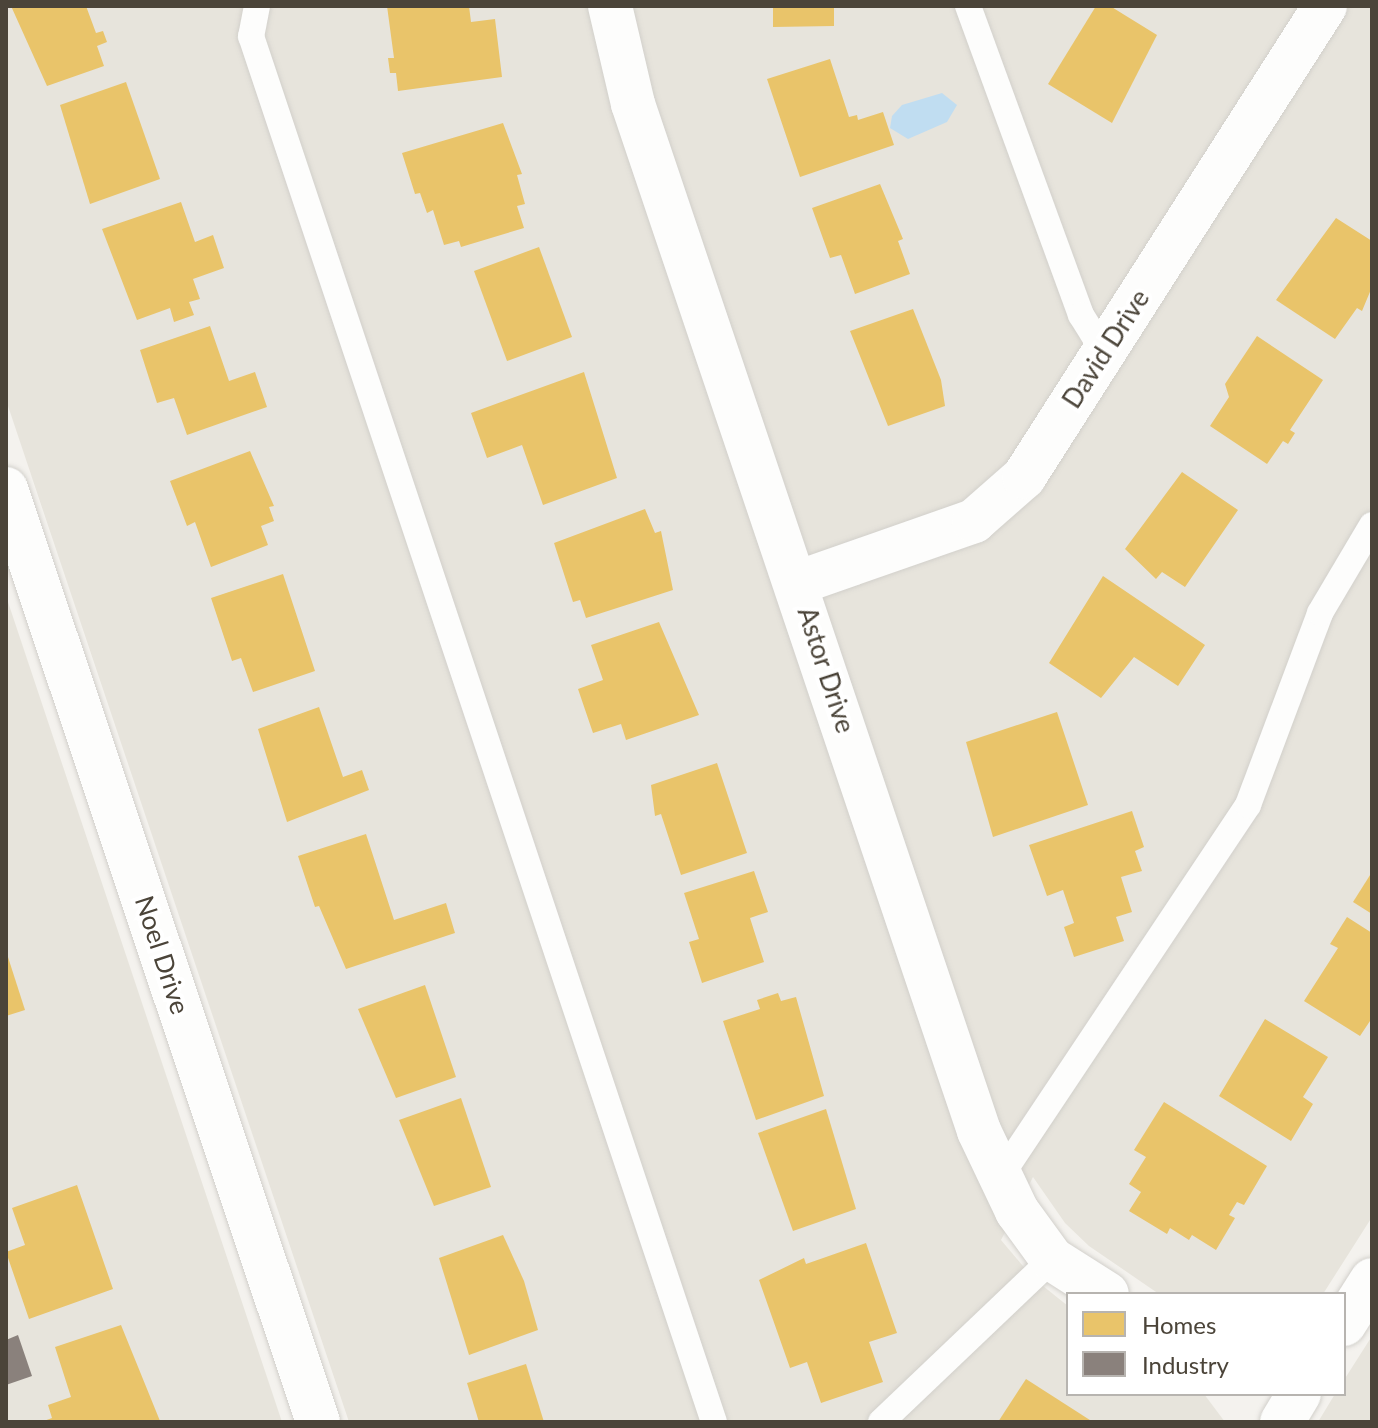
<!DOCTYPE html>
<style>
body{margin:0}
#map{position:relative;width:1378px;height:1428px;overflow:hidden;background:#f4f2ee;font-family:Lato,sans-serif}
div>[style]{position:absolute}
.residential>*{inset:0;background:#e7e4dc}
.water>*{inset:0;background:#c0ddf1}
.homes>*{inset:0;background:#e9c46a}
.industry>*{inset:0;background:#8a817c}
.roads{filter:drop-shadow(0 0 2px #d2d0cb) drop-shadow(0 0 2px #d2d0cb)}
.service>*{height:26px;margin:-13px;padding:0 13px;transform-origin:13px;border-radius:13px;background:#fdfdfc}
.minor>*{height:44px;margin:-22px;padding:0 22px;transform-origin:22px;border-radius:22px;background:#fdfdfc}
span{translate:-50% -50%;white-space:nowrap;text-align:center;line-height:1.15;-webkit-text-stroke:8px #fff;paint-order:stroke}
.street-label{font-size:26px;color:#4b4439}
.frame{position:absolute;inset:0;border:8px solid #4b4439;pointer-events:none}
.legend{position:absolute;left:1066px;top:1292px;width:280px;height:104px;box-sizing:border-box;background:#fff;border:2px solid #b7b4b0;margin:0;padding:10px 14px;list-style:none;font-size:24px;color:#4b4439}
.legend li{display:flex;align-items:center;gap:16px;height:40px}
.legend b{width:40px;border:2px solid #b7b4b0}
</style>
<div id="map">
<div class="residential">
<div style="clip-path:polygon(6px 6px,1372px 6px,1372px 1217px,1323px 1294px,1159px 1294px,1089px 1246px,1065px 1223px,1033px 1177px,1001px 1240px,1033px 1278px,1068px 1306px,1068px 1394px,1204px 1394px,1225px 1422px,349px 1422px,6px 400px)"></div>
<div style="clip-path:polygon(6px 596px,282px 1422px,6px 1422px)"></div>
<div style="clip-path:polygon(1372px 1336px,1372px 1422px,1318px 1422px,1335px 1394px,1344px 1394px,1344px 1380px)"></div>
</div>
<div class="water">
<div style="clip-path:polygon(942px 93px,957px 105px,947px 122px,908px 139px,890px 128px,892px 116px,902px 105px)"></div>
</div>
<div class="homes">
<div style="clip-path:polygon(11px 6px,86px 6px,96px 33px,103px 31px,107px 42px,97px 46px,104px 66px,47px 86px)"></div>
<div style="clip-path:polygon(387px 6px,469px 6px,471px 22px,495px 19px,502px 77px,398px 91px,396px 73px,390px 73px,388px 58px,394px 58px)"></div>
<div style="clip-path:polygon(773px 6px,834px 6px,834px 26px,773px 27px)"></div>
<div style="clip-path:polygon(1096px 6px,1110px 6px,1157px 35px,1112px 123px,1048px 84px)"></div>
<div style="clip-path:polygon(830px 59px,849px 117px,857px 115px,858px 120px,883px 112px,894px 145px,800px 177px,767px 79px)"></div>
<div style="clip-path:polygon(126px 82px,160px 179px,90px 204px,60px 105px)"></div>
<div style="clip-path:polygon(503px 123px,522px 174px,517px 175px,525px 204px,517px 206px,524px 228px,461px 247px,459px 241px,444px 245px,433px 210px,427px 213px,420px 193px,415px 194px,402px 153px)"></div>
<div style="clip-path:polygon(880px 184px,903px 239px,898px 241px,910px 274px,855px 294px,841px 255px,830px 258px,812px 208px)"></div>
<div style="clip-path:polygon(181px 202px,195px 242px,213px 235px,224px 268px,193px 279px,200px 299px,189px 302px,194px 315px,174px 322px,170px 308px,137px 320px,102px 229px)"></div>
<div style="clip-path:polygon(1336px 218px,1372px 241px,1372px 287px,1362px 311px,1357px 308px,1335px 339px,1276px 300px)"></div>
<div style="clip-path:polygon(539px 247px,572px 337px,507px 361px,474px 271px)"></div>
<div style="clip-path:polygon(913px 309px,941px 380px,945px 406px,888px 426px,850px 331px)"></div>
<div style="clip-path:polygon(210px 326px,229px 381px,255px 372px,267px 407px,187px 435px,174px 398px,157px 403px,140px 350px)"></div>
<div style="clip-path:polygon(1257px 336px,1323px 380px,1290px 430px,1295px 433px,1288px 444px,1283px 441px,1267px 464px,1210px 426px,1229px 397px,1225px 384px)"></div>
<div style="clip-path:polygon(584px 372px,617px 478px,543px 505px,522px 445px,487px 458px,471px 413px)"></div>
<div style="clip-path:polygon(250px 451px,274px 506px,269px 507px,274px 521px,261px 526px,268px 545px,211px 567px,195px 522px,187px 526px,170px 481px)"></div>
<div style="clip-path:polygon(1182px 472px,1238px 510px,1185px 587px,1162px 572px,1156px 579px,1125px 549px)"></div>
<div style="clip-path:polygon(645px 509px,655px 533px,661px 531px,673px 590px,586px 618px,580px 600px,573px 602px,554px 543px)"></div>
<div style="clip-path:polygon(283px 574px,315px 671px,253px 692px,241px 658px,232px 661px,211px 598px)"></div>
<div style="clip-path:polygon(1103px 576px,1205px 645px,1178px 686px,1134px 657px,1101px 698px,1049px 663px)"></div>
<div style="clip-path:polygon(659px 622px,699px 715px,626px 740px,621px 724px,593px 733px,578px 689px,603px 680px,591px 645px)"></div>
<div style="clip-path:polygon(319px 707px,343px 777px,362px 770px,369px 790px,287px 822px,258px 729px)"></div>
<div style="clip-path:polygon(1057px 712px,1088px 805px,993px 837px,966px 742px)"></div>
<div style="clip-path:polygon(717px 763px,747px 853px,681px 875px,661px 814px,655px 816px,651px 785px)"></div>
<div style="clip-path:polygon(1132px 811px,1144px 847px,1135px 851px,1142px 871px,1121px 877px,1132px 912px,1116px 917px,1124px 941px,1074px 957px,1064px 927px,1074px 923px,1063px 890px,1047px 896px,1029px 845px)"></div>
<div style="clip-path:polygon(366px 834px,394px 920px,446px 903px,455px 933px,346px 969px,319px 906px,315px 907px,298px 856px)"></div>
<div style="clip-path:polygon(754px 871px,768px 912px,750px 918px,764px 962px,702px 983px,689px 942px,699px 939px,684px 893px)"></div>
<div style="clip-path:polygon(1372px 872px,1372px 914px,1353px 902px)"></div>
<div style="clip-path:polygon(1347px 917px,1372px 933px,1372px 1018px,1360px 1036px,1304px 1001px,1338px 948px,1330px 944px)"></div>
<div style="clip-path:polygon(7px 954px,25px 1010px,6px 1016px,6px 955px)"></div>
<div style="clip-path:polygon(425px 985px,456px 1077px,396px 1098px,358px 1009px)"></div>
<div style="clip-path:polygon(778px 993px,781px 1001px,796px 997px,824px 1096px,756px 1120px,723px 1021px,760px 1009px,757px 1000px)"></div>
<div style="clip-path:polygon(1265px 1019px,1328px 1057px,1303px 1097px,1313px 1104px,1291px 1141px,1219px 1096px)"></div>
<div style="clip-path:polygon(461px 1098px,491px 1187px,434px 1206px,399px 1120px)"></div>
<div style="clip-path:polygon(1164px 1102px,1267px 1166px,1244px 1205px,1237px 1202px,1229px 1215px,1235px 1218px,1216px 1250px,1192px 1235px,1189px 1240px,1170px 1228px,1167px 1234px,1129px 1211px,1141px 1192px,1129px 1184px,1146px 1157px,1134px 1150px)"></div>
<div style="clip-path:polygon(826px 1109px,856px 1209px,793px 1231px,758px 1133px)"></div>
<div style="clip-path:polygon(77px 1185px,113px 1289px,29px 1319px,6px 1252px,25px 1245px,12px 1208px)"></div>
<div style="clip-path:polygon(503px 1235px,524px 1281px,538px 1330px,469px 1355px,439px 1258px)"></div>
<div style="clip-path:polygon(866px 1243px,897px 1333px,869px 1342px,883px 1382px,821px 1403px,807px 1362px,790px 1368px,759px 1280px,804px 1258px,806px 1264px)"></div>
<div style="clip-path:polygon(121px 1325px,160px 1421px,41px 1422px,52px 1418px,48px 1405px,71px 1397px,55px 1347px)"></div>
<div style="clip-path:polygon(526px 1364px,544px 1422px,479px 1422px,467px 1383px)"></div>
<div style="clip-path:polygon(1026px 1379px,1093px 1422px,998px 1422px)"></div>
</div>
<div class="industry">
<div style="clip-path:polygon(18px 1335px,32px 1376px,6px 1385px,6px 1340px)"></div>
</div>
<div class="roads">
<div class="service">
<div style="left:257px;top:6px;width:31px;rotate:101deg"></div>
<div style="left:251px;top:36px;width:1461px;rotate:71.53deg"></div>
<div style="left:968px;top:6px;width:329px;rotate:69.9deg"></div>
<div style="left:1081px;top:315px;width:44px;rotate:58.1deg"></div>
<div style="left:1000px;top:1177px;width:447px;rotate:-56.3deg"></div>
<div style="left:1248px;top:805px;width:205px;rotate:-69.4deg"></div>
<div style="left:1320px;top:613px;width:102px;rotate:-59.4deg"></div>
<div style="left:881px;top:1422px;width:236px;rotate:-43.6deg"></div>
</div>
<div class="minor">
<div style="left:610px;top:6px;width:101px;rotate:76.8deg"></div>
<div style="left:633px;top:104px;width:1084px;rotate:71.38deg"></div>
<div style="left:979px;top:1131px;width:89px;rotate:64.6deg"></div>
<div style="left:1017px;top:1211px;width:59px;rotate:53.9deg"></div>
<div style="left:1052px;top:1259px;width:65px;rotate:32.5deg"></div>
<div style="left:6px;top:489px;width:984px;rotate:71.51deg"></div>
<div style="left:797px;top:583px;width:188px;rotate:-19.3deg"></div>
<div style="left:974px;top:521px;width:67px;rotate:-41.3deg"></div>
<div style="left:1024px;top:477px;width:559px;rotate:-57.42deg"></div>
<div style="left:1344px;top:1324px;width:52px;rotate:-57.5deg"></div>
<div style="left:1282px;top:1422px;width:33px;rotate:-59deg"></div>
</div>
</div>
<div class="street-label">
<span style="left:1106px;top:349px;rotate:-57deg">David Drive</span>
<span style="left:826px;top:670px;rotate:72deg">Astor Drive</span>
<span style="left:162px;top:955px;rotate:72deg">Noel Drive</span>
</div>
<div class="frame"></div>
<ul class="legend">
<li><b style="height:22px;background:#e9c46a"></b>Homes</li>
<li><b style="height:22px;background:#8a817c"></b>Industry</li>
</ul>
</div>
